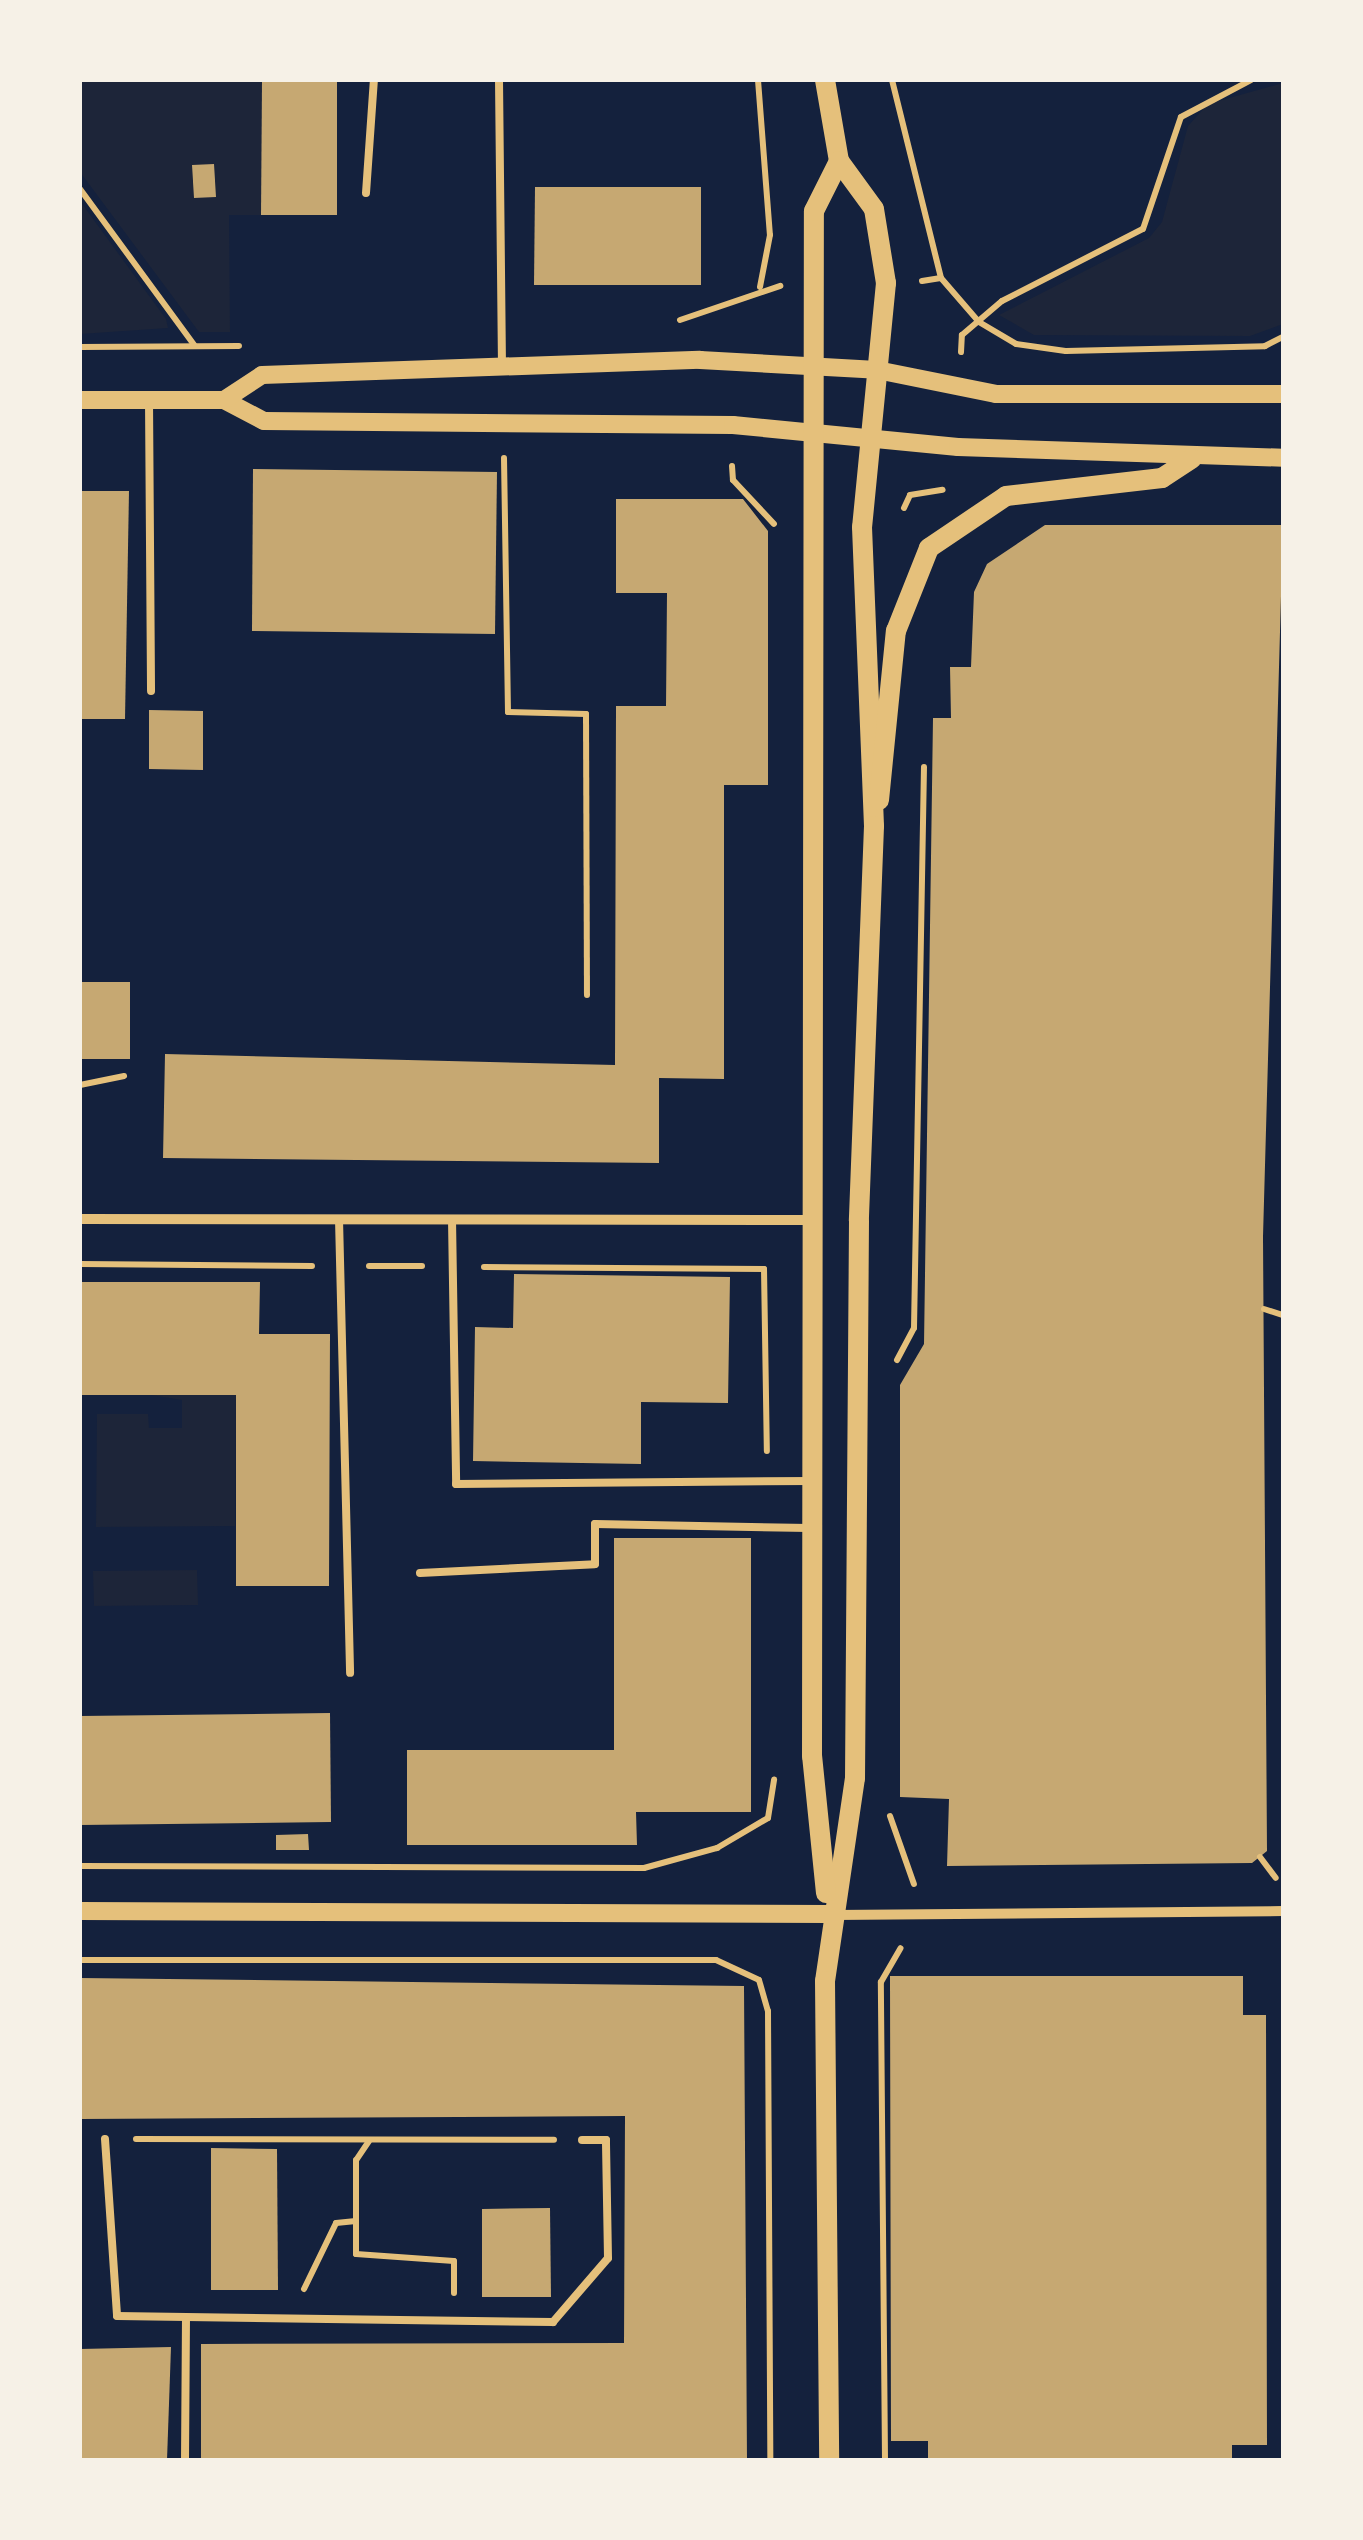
<!DOCTYPE html>
<style>
body{margin:0}
#map{position:relative;width:1363px;height:2540px;overflow:hidden;background:#14213d;font-family:Helvetica,sans-serif}
div>[style]{position:absolute}
.green>*{inset:0;background:#1d2539}
.building>*{inset:0;background:#c6a872}
.path>*{height:6px;margin:-3px;padding:0 3px;transform-origin:3px;border-radius:3px;background:#e5c07b}
.service>*{height:8px;margin:-4px;padding:0 4px;transform-origin:4px;border-radius:4px;background:#e5c07b}
.minor>*{height:10px;margin:-5px;padding:0 5px;transform-origin:5px;border-radius:5px;background:#e5c07b}
.tertiary>*{height:18px;margin:-9px;padding:0 9px;transform-origin:9px;border-radius:9px;background:#e5c07b}
.secondary>*{height:20px;margin:-10px;padding:0 10px;transform-origin:10px;border-radius:10px;background:#e5c07b}
span{translate:-50% -50%;white-space:nowrap;text-align:center;line-height:1.15;-webkit-text-stroke:10px #f6f1e7;paint-order:stroke}
.frame{position:absolute;inset:0;border:82px solid #f6f1e7;pointer-events:none}
</style>
<div id="map">
<div class="green">
<div style="clip-path:polygon(evenodd,80px 80px,262px 80px,261px 215px,229px 215px,230px 332px,199px 332px,80px 172px,80px 80px,192px 165px,214px 165px,215px 197px,194px 198px,192px 165px)"></div>
<div style="clip-path:polygon(1283px 83px,1283px 324px,1250px 336px,1034px 335px,999px 315px,1149px 238px,1162px 222px,1188px 126px,1208px 104px)"></div>
<div style="clip-path:polygon(80px 201px,166px 319px,168px 328px,80px 334px)"></div>
<div style="clip-path:polygon(151px 1395px,236px 1395px,235px 1526px,96px 1527px,97px 1414px,148px 1414px,149px 1428px,182px 1428px,182px 1400px)"></div>
<div style="clip-path:polygon(197px 1570px,198px 1605px,94px 1606px,93px 1571px)"></div>
</div>
<div class="building">
<div style="clip-path:polygon(262px 80px,337px 80px,337px 215px,261px 215px)"></div>
<div style="clip-path:polygon(214px 164px,216px 197px,194px 198px,192px 165px)"></div>
<div style="clip-path:polygon(535px 187px,701px 187px,701px 285px,534px 285px)"></div>
<div style="clip-path:polygon(253px 469px,497px 472px,495px 634px,252px 631px)"></div>
<div style="clip-path:polygon(80px 491px,129px 491px,125px 719px,80px 719px)"></div>
<div style="clip-path:polygon(616px 499px,743px 499px,768px 531px,768px 785px,724px 785px,724px 1079px,659px 1078px,659px 1163px,163px 1158px,165px 1054px,615px 1065px,616px 706px,666px 706px,667px 593px,616px 593px)"></div>
<div style="clip-path:polygon(1045px 525px,1283px 525px,1263px 1237px,1267px 1851px,1252px 1863px,947px 1866px,949px 1799px,900px 1797px,900px 1385px,924px 1344px,933px 718px,951px 718px,950px 667px,971px 667px,974px 592px,987px 564px)"></div>
<div style="clip-path:polygon(149px 710px,203px 711px,203px 770px,149px 769px)"></div>
<div style="clip-path:polygon(80px 982px,130px 982px,130px 1059px,80px 1059px)"></div>
<div style="clip-path:polygon(514px 1274px,730px 1277px,728px 1403px,641px 1402px,641px 1464px,473px 1461px,475px 1327px,513px 1328px)"></div>
<div style="clip-path:polygon(80px 1282px,260px 1282px,259px 1334px,330px 1334px,329px 1586px,236px 1586px,236px 1395px,80px 1395px)"></div>
<div style="clip-path:polygon(614px 1538px,751px 1538px,751px 1812px,636px 1812px,637px 1845px,407px 1845px,407px 1750px,614px 1750px)"></div>
<div style="clip-path:polygon(330px 1713px,331px 1822px,80px 1825px,80px 1716px)"></div>
<div style="clip-path:polygon(308px 1834px,309px 1850px,276px 1850px,276px 1835px)"></div>
<div style="clip-path:polygon(890px 1976px,1243px 1976px,1243px 2015px,1266px 2015px,1267px 2445px,1232px 2445px,1232px 2460px,928px 2460px,928px 2441px,891px 2441px)"></div>
<div style="clip-path:polygon(80px 1978px,744px 1986px,747px 2460px,201px 2460px,201px 2344px,624px 2343px,625px 2116px,80px 2119px)"></div>
<div style="clip-path:polygon(211px 2148px,277px 2149px,278px 2290px,211px 2290px)"></div>
<div style="clip-path:polygon(550px 2208px,551px 2297px,482px 2297px,482px 2209px)"></div>
<div style="clip-path:polygon(171px 2347px,167px 2460px,80px 2459px,80px 2349px)"></div>
</div>
<div class="path">
<div style="left:758px;top:80px;width:155px;rotate:85.6deg"></div>
<div style="left:770px;top:235px;width:53px;rotate:100.9deg"></div>
<div style="left:892px;top:80px;width:204px;rotate:76.1deg"></div>
<div style="left:941px;top:278px;width:58px;rotate:49.2deg"></div>
<div style="left:979px;top:322px;width:43px;rotate:30.7deg"></div>
<div style="left:1016px;top:344px;width:50px;rotate:8deg"></div>
<div style="left:1066px;top:351px;width:199px;rotate:-1.4deg"></div>
<div style="left:1265px;top:346px;width:20px;rotate:-27deg"></div>
<div style="left:80px;top:189px;width:193px;rotate:53.8deg"></div>
<div style="left:922px;top:281px;width:19px;rotate:-9deg"></div>
<div style="left:680px;top:320px;width:106px;rotate:-18.8deg"></div>
<div style="left:80px;top:347px;width:159px;rotate:-0.4deg"></div>
<div style="left:961px;top:352px;width:17px;rotate:-87deg"></div>
<div style="left:962px;top:335px;width:52px;rotate:-40.4deg"></div>
<div style="left:1002px;top:301px;width:158px;rotate:-27.1deg"></div>
<div style="left:1143px;top:229px;width:118px;rotate:-71.3deg"></div>
<div style="left:1181px;top:117px;width:79px;rotate:-27.9deg"></div>
<div style="left:504px;top:458px;width:254px;rotate:89.1deg"></div>
<div style="left:508px;top:712px;width:78px;rotate:1.5deg"></div>
<div style="left:586px;top:714px;width:281px;rotate:89.8deg"></div>
<div style="left:732px;top:466px;width:14px;rotate:86deg"></div>
<div style="left:733px;top:480px;width:60px;rotate:47deg"></div>
<div style="left:904px;top:508px;width:14px;rotate:-65deg"></div>
<div style="left:910px;top:495px;width:33px;rotate:-9deg"></div>
<div style="left:80px;top:1085px;width:45px;rotate:-11.6deg"></div>
<div style="left:80px;top:1264px;width:232px;rotate:0.5deg"></div>
<div style="left:369px;top:1266px;width:53px"></div>
<div style="left:484px;top:1267px;width:280px;rotate:0.4deg"></div>
<div style="left:764px;top:1269px;width:182px;rotate:89.1deg"></div>
<div style="left:1264px;top:1309px;width:20px;rotate:18deg"></div>
<div style="left:897px;top:1360px;width:36px;rotate:-62deg"></div>
<div style="left:914px;top:1328px;width:561px;rotate:-88.98deg"></div>
<div style="left:890px;top:1816px;width:72px;rotate:70.6deg"></div>
<div style="left:1260px;top:1857px;width:26px;rotate:53deg"></div>
<div style="left:80px;top:1866px;width:564px;rotate:0.2deg"></div>
<div style="left:644px;top:1868px;width:76px;rotate:-15.3deg"></div>
<div style="left:717px;top:1848px;width:59px;rotate:-30.5deg"></div>
<div style="left:768px;top:1818px;width:39px;rotate:-81deg"></div>
<div style="left:80px;top:1960px;width:636px"></div>
<div style="left:716px;top:1960px;width:47px;rotate:24.9deg"></div>
<div style="left:759px;top:1980px;width:32px;rotate:74deg"></div>
<div style="left:768px;top:2011px;width:449px;rotate:89.7deg"></div>
<div style="left:136px;top:2139px;width:418px;rotate:0.1deg"></div>
<div style="left:369px;top:2141px;width:23px;rotate:124deg"></div>
<div style="left:356px;top:2160px;width:94px;rotate:90deg"></div>
<div style="left:356px;top:2254px;width:98px;rotate:4.1deg"></div>
<div style="left:454px;top:2261px;width:32px;rotate:90deg"></div>
<div style="left:304px;top:2289px;width:73px;rotate:-64.1deg"></div>
<div style="left:336px;top:2223px;width:20px;rotate:-6deg"></div>
<div style="left:885px;top:2460px;width:478px;rotate:-90.5deg"></div>
<div style="left:881px;top:1982px;width:39px;rotate:-60deg"></div>
</div>
<div class="service">
<div style="left:499px;top:80px;width:287px;rotate:89.4deg"></div>
<div style="left:366px;top:193px;width:113px;rotate:-86deg"></div>
<div style="left:149px;top:400px;width:291px;rotate:89.6deg"></div>
<div style="left:339px;top:1219px;width:454px;rotate:88.6deg"></div>
<div style="left:452px;top:1219px;width:265px;rotate:89.1deg"></div>
<div style="left:456px;top:1484px;width:356px;rotate:-0.5deg"></div>
<div style="left:420px;top:1573px;width:175px;rotate:-2.9deg"></div>
<div style="left:595px;top:1564px;width:40px;rotate:-90deg"></div>
<div style="left:595px;top:1524px;width:214px;rotate:1.1deg"></div>
<div style="left:105px;top:2139px;width:177px;rotate:86.1deg"></div>
<div style="left:117px;top:2316px;width:436px;rotate:0.8deg"></div>
<div style="left:553px;top:2322px;width:84px;rotate:-49.3deg"></div>
<div style="left:608px;top:2258px;width:118px;rotate:-91deg"></div>
<div style="left:606px;top:2140px;width:24px;rotate:180deg"></div>
<div style="left:185px;top:2460px;width:139px;rotate:-89.6deg"></div>
</div>
<div class="minor">
<div style="left:80px;top:1219px;width:734px;rotate:0.08deg"></div>
<div style="left:834px;top:1915px;width:449px;rotate:-0.5deg"></div>
</div>
<div class="tertiary">
<div style="left:80px;top:400px;width:144px"></div>
<div style="left:224px;top:400px;width:45px;rotate:27.7deg"></div>
<div style="left:264px;top:421px;width:469px;rotate:0.5deg"></div>
<div style="left:733px;top:425px;width:226px;rotate:5.6deg"></div>
<div style="left:958px;top:447px;width:325px;rotate:1.9deg"></div>
<div style="left:224px;top:400px;width:45px;rotate:-33.3deg"></div>
<div style="left:262px;top:375px;width:438px;rotate:-2deg"></div>
<div style="left:700px;top:360px;width:177px;rotate:3.2deg"></div>
<div style="left:877px;top:370px;width:121px;rotate:11.4deg"></div>
<div style="left:996px;top:394px;width:287px"></div>
<div style="left:80px;top:1911px;width:749px;rotate:0.23deg"></div>
</div>
<div class="secondary">
<div style="left:825px;top:80px;width:82px;rotate:80.2deg"></div>
<div style="left:839px;top:161px;width:59px;rotate:53.9deg"></div>
<div style="left:874px;top:209px;width:75px;rotate:80.8deg"></div>
<div style="left:886px;top:283px;width:245px;rotate:95.6deg"></div>
<div style="left:862px;top:527px;width:299px;rotate:87.7deg"></div>
<div style="left:874px;top:826px;width:395px;rotate:92.2deg"></div>
<div style="left:859px;top:1221px;width:557px;rotate:90.41deg"></div>
<div style="left:855px;top:1778px;width:205px;rotate:98.4deg"></div>
<div style="left:825px;top:1981px;width:479px;rotate:89.5deg"></div>
<div style="left:879px;top:800px;width:170px;rotate:-84.3deg"></div>
<div style="left:896px;top:631px;width:89px;rotate:-68.3deg"></div>
<div style="left:929px;top:548px;width:93px;rotate:-34deg"></div>
<div style="left:1006px;top:496px;width:157px;rotate:-6.6deg"></div>
<div style="left:1162px;top:478px;width:35px;rotate:-33deg"></div>
<div style="left:826px;top:1893px;width:138px;rotate:-95.8deg"></div>
<div style="left:812px;top:1756px;width:1545px;rotate:-89.93deg"></div>
<div style="left:814px;top:211px;width:56px;rotate:-63.4deg"></div>
</div>
<div class="frame"></div>
</div>
